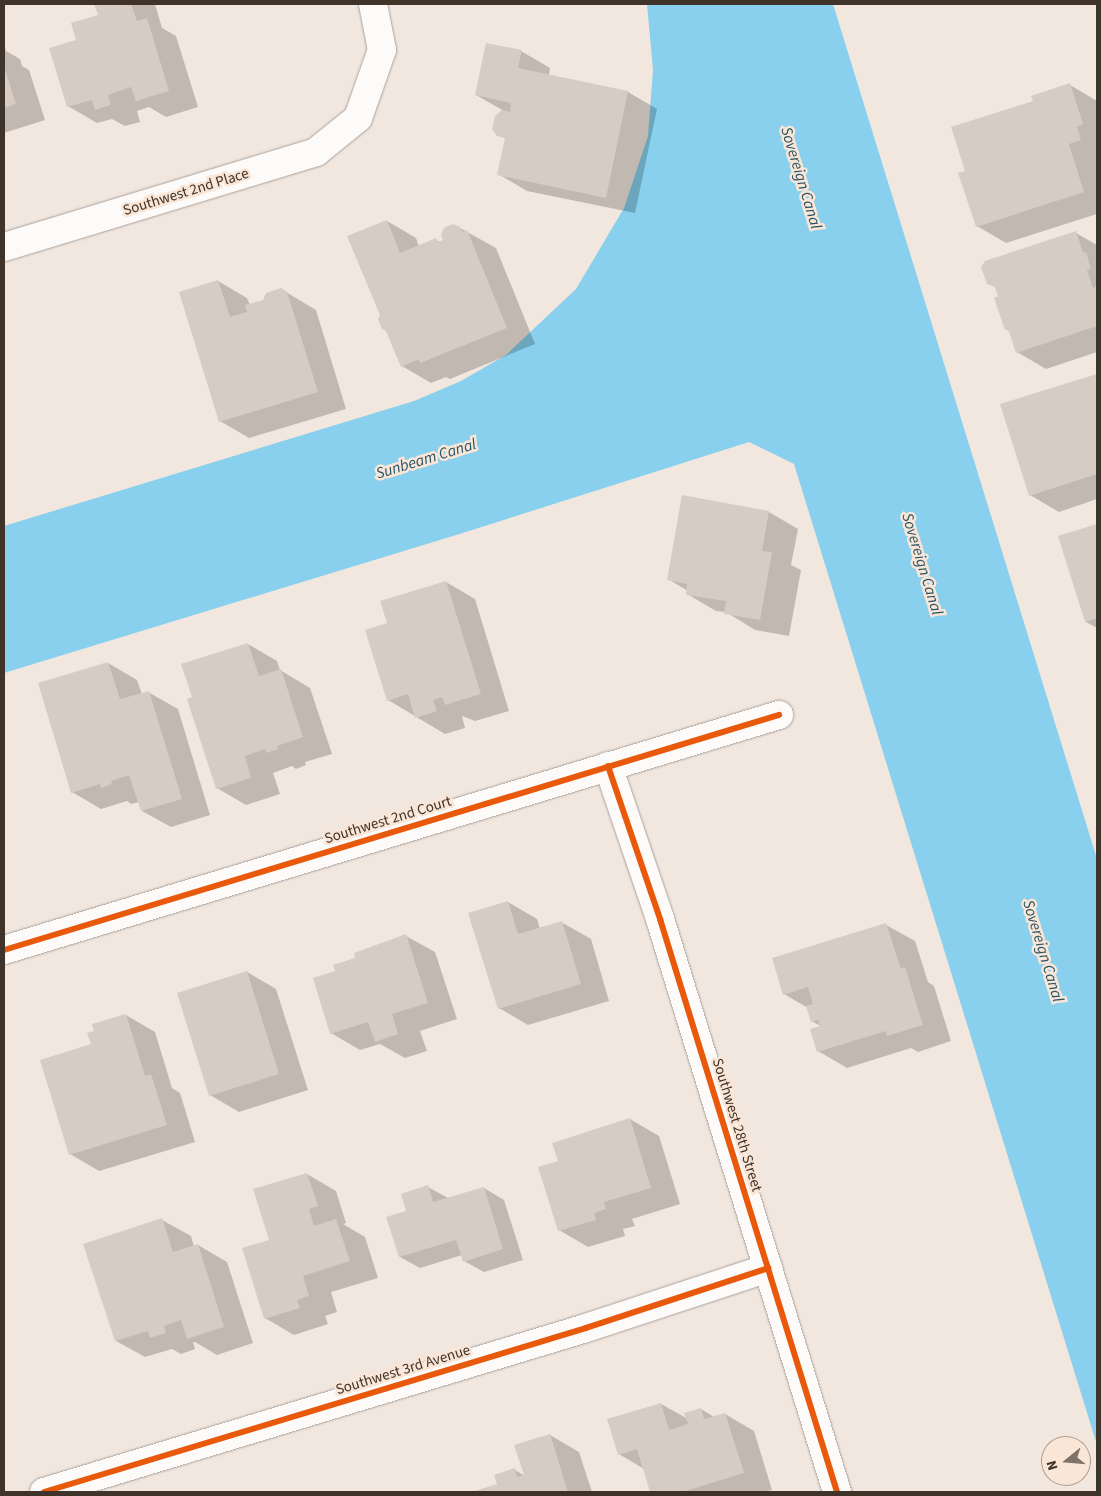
<!DOCTYPE html>
<style>
body{margin:0}
#map{position:relative;width:1101px;height:1496px;overflow:hidden;background:#f2e7df;font-family:"Source Sans 3",sans-serif}
div>[style]{position:absolute}
.water>*{inset:0;background:#88d0ed}
.shadow>*{inset:0;background:#0003}
.building>*{inset:0;background:#d6ccc4}
.roads{filter:drop-shadow(0 0 1px #aca19a) drop-shadow(0 0 1px #aca19a)}
.street>*{height:28px;margin:-14px;padding:0 14px;transform-origin:14px;border-radius:14px;background:#fdfbfa}
.cycleway>*{height:6px;margin:-3px;padding:0 3px;transform-origin:3px;border-radius:3px;background:#e8590c}
span{translate:-50% -50%;white-space:nowrap;text-align:center;line-height:1.15;-webkit-text-stroke:5px #fae6d7;paint-order:stroke}
.street-label{font-size:15px;color:#403329}
.water-label{font-size:16px;color:#285568;font-style:italic}
.frame{position:absolute;inset:0;border:5px solid #403329;pointer-events:none}
.north{position:absolute;left:1041px;top:1436px;width:50px;height:50px;box-sizing:border-box;background:#fae6d7;border:1px solid #b09e91;border-radius:50%;rotate:253deg;font-size:14px;font-weight:700;line-height:20px;text-align:center;color:#403329}
.north::after{content:'';display:block;margin:auto;width:18px;height:22px;background:#7e7269;clip-path:polygon(50% 0,100% 100%,50% 72%,0 100%)}
</style>
<div id="map">
<div class="water">
<div style="clip-path:polygon(647px 4px,833px 4px,1097px 859px,1097px 1445px,794px 464px,749px 442px,453px 536px,4px 673px,4px 526px,414px 401px,461px 381px,506px 355px,576px 289px,624px 208px,648px 136px,653px 70px)"></div>
</div>
<div class="shadow">
<div style="clip-path:polygon(96px 4px,155px 4px,162px 28px,176px 36px,198px 107px,166px 117px,149px 107px,137px 111px,140px 122px,125px 126px,112px 119px,97px 123px,68px 106px,77px 41px,99px 16px)"></div>
<div style="clip-path:polygon(4px 43px,6px 51px,20px 59px,22px 66px,29px 70px,45px 120px,4px 133px)"></div>
<div style="clip-path:polygon(521px 51px,550px 68px,549px 75px,628px 92px,657px 109px,635px 213px,527px 191px,498px 174px,506px 139px,498px 135px,504px 111px,476px 95px)"></div>
<div style="clip-path:polygon(1070px 85px,1097px 101px,1097px 214px,1006px 243px,977px 226px,966px 172px,1034px 102px)"></div>
<div style="clip-path:polygon(387px 221px,416px 238px,419px 247px,436px 240px,440px 242px,460px 228px,496px 248px,535px 344px,450px 379px,446px 377px,431px 383px,402px 366px,381px 315px)"></div>
<div style="clip-path:polygon(1076px 233px,1097px 245px,1097px 352px,1046px 369px,1017px 352px,1011px 332px,1006px 329px,996px 288px,988px 283px)"></div>
<div style="clip-path:polygon(218px 281px,247px 298px,250px 305px,264px 301px,281px 289px,316px 310px,346px 409px,249px 438px,220px 421px)"></div>
<div style="clip-path:polygon(1097px 375px,1097px 499px,1059px 512px,1030px 495px,1001px 405px)"></div>
<div style="clip-path:polygon(769px 512px,798px 529px,791px 565px,801px 570px,789px 636px,755px 630px,726px 612px,716px 611px,687px 594px,688px 591px,668px 579px)"></div>
<div style="clip-path:polygon(1097px 525px,1097px 628px,1086px 622px,1059px 537px)"></div>
<div style="clip-path:polygon(446px 582px,475px 599px,509px 711px,475px 721px,462px 716px,465px 728px,445px 734px,388px 700px)"></div>
<div style="clip-path:polygon(248px 644px,277px 661px,280px 670px,310px 688px,332px 754px,305px 762px,306px 765px,296px 769px,292px 766px,273px 773px,280px 794px,246px 805px,217px 788px,193px 698px)"></div>
<div style="clip-path:polygon(108px 663px,137px 680px,142px 694px,148px 692px,178px 709px,210px 815px,171px 827px,142px 811px,139px 802px,131px 804px,127px 801px,101px 809px,72px 792px)"></div>
<div style="clip-path:polygon(508px 902px,537px 919px,540px 929px,561px 922px,591px 939px,609px 1001px,528px 1025px,499px 1008px)"></div>
<div style="clip-path:polygon(886px 925px,915px 941px,928px 982px,934px 986px,951px 1041px,918px 1052px,911px 1048px,847px 1068px,818px 1051px,822px 1027px,812px 1021px,808px 1008px,784px 994px)"></div>
<div style="clip-path:polygon(406px 936px,435px 952px,457px 1019px,420px 1031px,427px 1051px,405px 1058px,380px 1044px,360px 1050px,331px 1033px,337px 972px,357px 958px)"></div>
<div style="clip-path:polygon(247px 972px,276px 989px,308px 1090px,239px 1112px,210px 1095px)"></div>
<div style="clip-path:polygon(126px 1015px,155px 1032px,172px 1088px,180px 1093px,195px 1142px,99px 1171px,70px 1154px,93px 1045px)"></div>
<div style="clip-path:polygon(630px 1119px,659px 1136px,680px 1204px,632px 1219px,635px 1226px,623px 1229px,625px 1236px,588px 1247px,559px 1230px,559px 1162px)"></div>
<div style="clip-path:polygon(307px 1174px,336px 1191px,346px 1223px,343px 1224px,365px 1237px,378px 1278px,331px 1292px,337px 1312px,325px 1316px,328px 1324px,294px 1335px,265px 1318px,270px 1241px)"></div>
<div style="clip-path:polygon(428px 1187px,448px 1198px,484px 1188px,504px 1200px,523px 1260px,484px 1272px,464px 1261px,462px 1255px,420px 1268px,400px 1257px,408px 1211px)"></div>
<div style="clip-path:polygon(162px 1220px,191px 1236px,194px 1247px,198px 1245px,227px 1262px,253px 1343px,217px 1355px,195px 1342px,193px 1342px,195px 1349px,181px 1354px,172px 1349px,145px 1357px,116px 1341px)"></div>
<div style="clip-path:polygon(661px 1404px,688px 1419px,701px 1409px,714px 1417px,725px 1414px,754px 1431px,772px 1490px,764px 1492px,652px 1492px,644px 1469px,619px 1454px)"></div>
<div style="clip-path:polygon(550px 1435px,579px 1452px,592px 1492px,475px 1492px,499px 1485px,515px 1470px,525px 1476px)"></div>
</div>
<div class="building">
<div style="clip-path:polygon(94px 4px,131px 4px,137px 21px,147px 18px,169px 91px,136px 101px,131px 87px,108px 95px,111px 105px,95px 110px,92px 100px,67px 107px,49px 48px,76px 40px,71px 23px,98px 15px)"></div>
<div style="clip-path:polygon(486px 43px,522px 50px,518px 68px,628px 91px,606px 198px,497px 175px,505px 138px,497px 136px,492px 129px,495px 116px,502px 110px,510px 112px,511px 103px,475px 95px)"></div>
<div style="clip-path:polygon(4px 66px,16px 104px,4px 108px)"></div>
<div style="clip-path:polygon(1070px 83px,1083px 124px,1077px 127px,1081px 140px,1069px 144px,1084px 192px,976px 227px,958px 173px,965px 171px,951px 127px,1033px 101px,1031px 96px)"></div>
<div style="clip-path:polygon(387px 220px,400px 253px,436px 238px,438px 242px,443px 240px,441px 235px,444px 228px,453px 224px,460px 227px,462px 232px,467px 230px,507px 328px,420px 363px,419px 359px,401px 367px,386px 331px,382px 329px,378px 319px,380px 315px,347px 236px)"></div>
<div style="clip-path:polygon(1076px 231px,1083px 253px,1086px 252px,1091px 269px,1087px 270px,1093px 288px,1097px 286px,1097px 326px,1016px 353px,1008px 329px,1005px 330px,994px 298px,998px 296px,995px 287px,987px 284px,981px 267px,985px 261px)"></div>
<div style="clip-path:polygon(218px 280px,230px 317px,247px 312px,245px 305px,263px 300px,266px 293px,281px 288px,287px 292px,318px 392px,219px 422px,179px 292px)"></div>
<div style="clip-path:polygon(1097px 374px,1097px 474px,1029px 496px,1000px 404px)"></div>
<div style="clip-path:polygon(682px 495px,769px 511px,762px 551px,772px 552px,760px 620px,724px 614px,726px 601px,686px 595px,687px 584px,667px 580px)"></div>
<div style="clip-path:polygon(1097px 524px,1097px 618px,1085px 622px,1058px 536px)"></div>
<div style="clip-path:polygon(446px 581px,481px 694px,445px 705px,442px 697px,433px 700px,437px 711px,415px 718px,408px 694px,387px 701px,365px 630px,387px 623px,380px 601px)"></div>
<div style="clip-path:polygon(248px 643px,259px 676px,281px 669px,303px 737px,277px 746px,278px 749px,266px 753px,265px 749px,245px 756px,251px 778px,216px 789px,187px 699px,192px 697px,181px 664px)"></div>
<div style="clip-path:polygon(108px 662px,120px 699px,149px 691px,182px 799px,141px 811px,129px 775px,111px 781px,112px 784px,101px 788px,100px 784px,71px 793px,38px 683px)"></div>
<div style="clip-path:polygon(508px 901px,518px 934px,562px 921px,581px 984px,498px 1009px,468px 913px)"></div>
<div style="clip-path:polygon(886px 923px,901px 969px,905px 967px,923px 1025px,887px 1036px,886px 1031px,817px 1052px,810px 1029px,820px 1026px,818px 1020px,811px 1022px,806px 1006px,813px 1004px,808px 987px,783px 995px,772px 958px)"></div>
<div style="clip-path:polygon(406px 934px,428px 1003px,392px 1014px,398px 1034px,375px 1042px,368px 1022px,330px 1034px,313px 978px,335px 971px,333px 965px,355px 958px,354px 953px)"></div>
<div style="clip-path:polygon(247px 971px,279px 1074px,209px 1096px,177px 993px)"></div>
<div style="clip-path:polygon(126px 1014px,145px 1076px,151px 1074px,167px 1125px,69px 1155px,40px 1060px,91px 1044px,87px 1033px,94px 1031px,92px 1024px)"></div>
<div style="clip-path:polygon(630px 1118px,651px 1188px,604px 1202px,606px 1209px,594px 1213px,596px 1220px,558px 1231px,538px 1167px,558px 1161px,552px 1143px)"></div>
<div style="clip-path:polygon(307px 1173px,318px 1206px,309px 1209px,314px 1226px,336px 1219px,350px 1261px,303px 1276px,309px 1296px,297px 1300px,300px 1308px,264px 1319px,242px 1248px,269px 1240px,253px 1189px)"></div>
<div style="clip-path:polygon(428px 1185px,433px 1202px,484px 1187px,503px 1249px,463px 1262px,456px 1240px,399px 1257px,386px 1217px,406px 1211px,401px 1194px)"></div>
<div style="clip-path:polygon(162px 1218px,173px 1252px,198px 1244px,224px 1327px,187px 1339px,181px 1320px,164px 1326px,166px 1333px,150px 1338px,148px 1331px,115px 1341px,83px 1244px)"></div>
<div style="clip-path:polygon(661px 1403px,669px 1430px,688px 1424px,684px 1413px,701px 1408px,704px 1419px,725px 1413px,744px 1473px,682px 1492px,650px 1492px,637px 1449px,618px 1455px,607px 1419px)"></div>
<div style="clip-path:polygon(550px 1434px,568px 1492px,472px 1492px,497px 1484px,494px 1475px,515px 1468px,517px 1477px,524px 1475px,514px 1445px)"></div>
</div>
<div class="roads">
<div class="street">
<div style="left:4px;top:247px;width:326px;rotate:-16.9deg"></div>
<div style="left:316px;top:152px;width:54px;rotate:-39deg"></div>
<div style="left:358px;top:118px;width:72px;rotate:-70.6deg"></div>
<div style="left:382px;top:50px;width:47px;rotate:-101.1deg"></div>
<div style="left:608px;top:766px;width:162px;rotate:71.2deg"></div>
<div style="left:660px;top:919px;width:600px;rotate:72.83deg"></div>
<div style="left:4px;top:950px;width:810px;rotate:-16.87deg"></div>
<div style="left:44px;top:1492px;width:566px;rotate:-16.83deg"></div>
<div style="left:586px;top:1328px;width:192px;rotate:-18.2deg"></div>
</div>
</div>
<div class="cycleway">
<div style="left:608px;top:766px;width:162px;rotate:71.2deg"></div>
<div style="left:660px;top:919px;width:600px;rotate:72.83deg"></div>
<div style="left:4px;top:950px;width:810px;rotate:-16.87deg"></div>
<div style="left:44px;top:1492px;width:566px;rotate:-16.83deg"></div>
<div style="left:586px;top:1328px;width:192px;rotate:-18.2deg"></div>
</div>
<div class="street-label">
<span style="left:186px;top:192px;rotate:-17deg">Southwest 2nd Place</span>
<span style="left:388px;top:820px;rotate:-17deg">Southwest 2nd Court</span>
<span style="left:737px;top:1125px;rotate:73deg">Southwest 28th Street</span>
<span style="left:403px;top:1370px;rotate:-17deg">Southwest 3rd Avenue</span>
</div>
<div class="water-label">
<span style="left:801px;top:178px;rotate:73deg">Sovereign Canal</span>
<span style="left:426px;top:459px;rotate:-17deg">Sunbeam Canal</span>
<span style="left:922px;top:564px;rotate:73deg">Sovereign Canal</span>
<span style="left:1043px;top:951px;rotate:73deg">Sovereign Canal</span>
</div>
<div class="frame"></div>
<div class="north">N</div>
</div>
